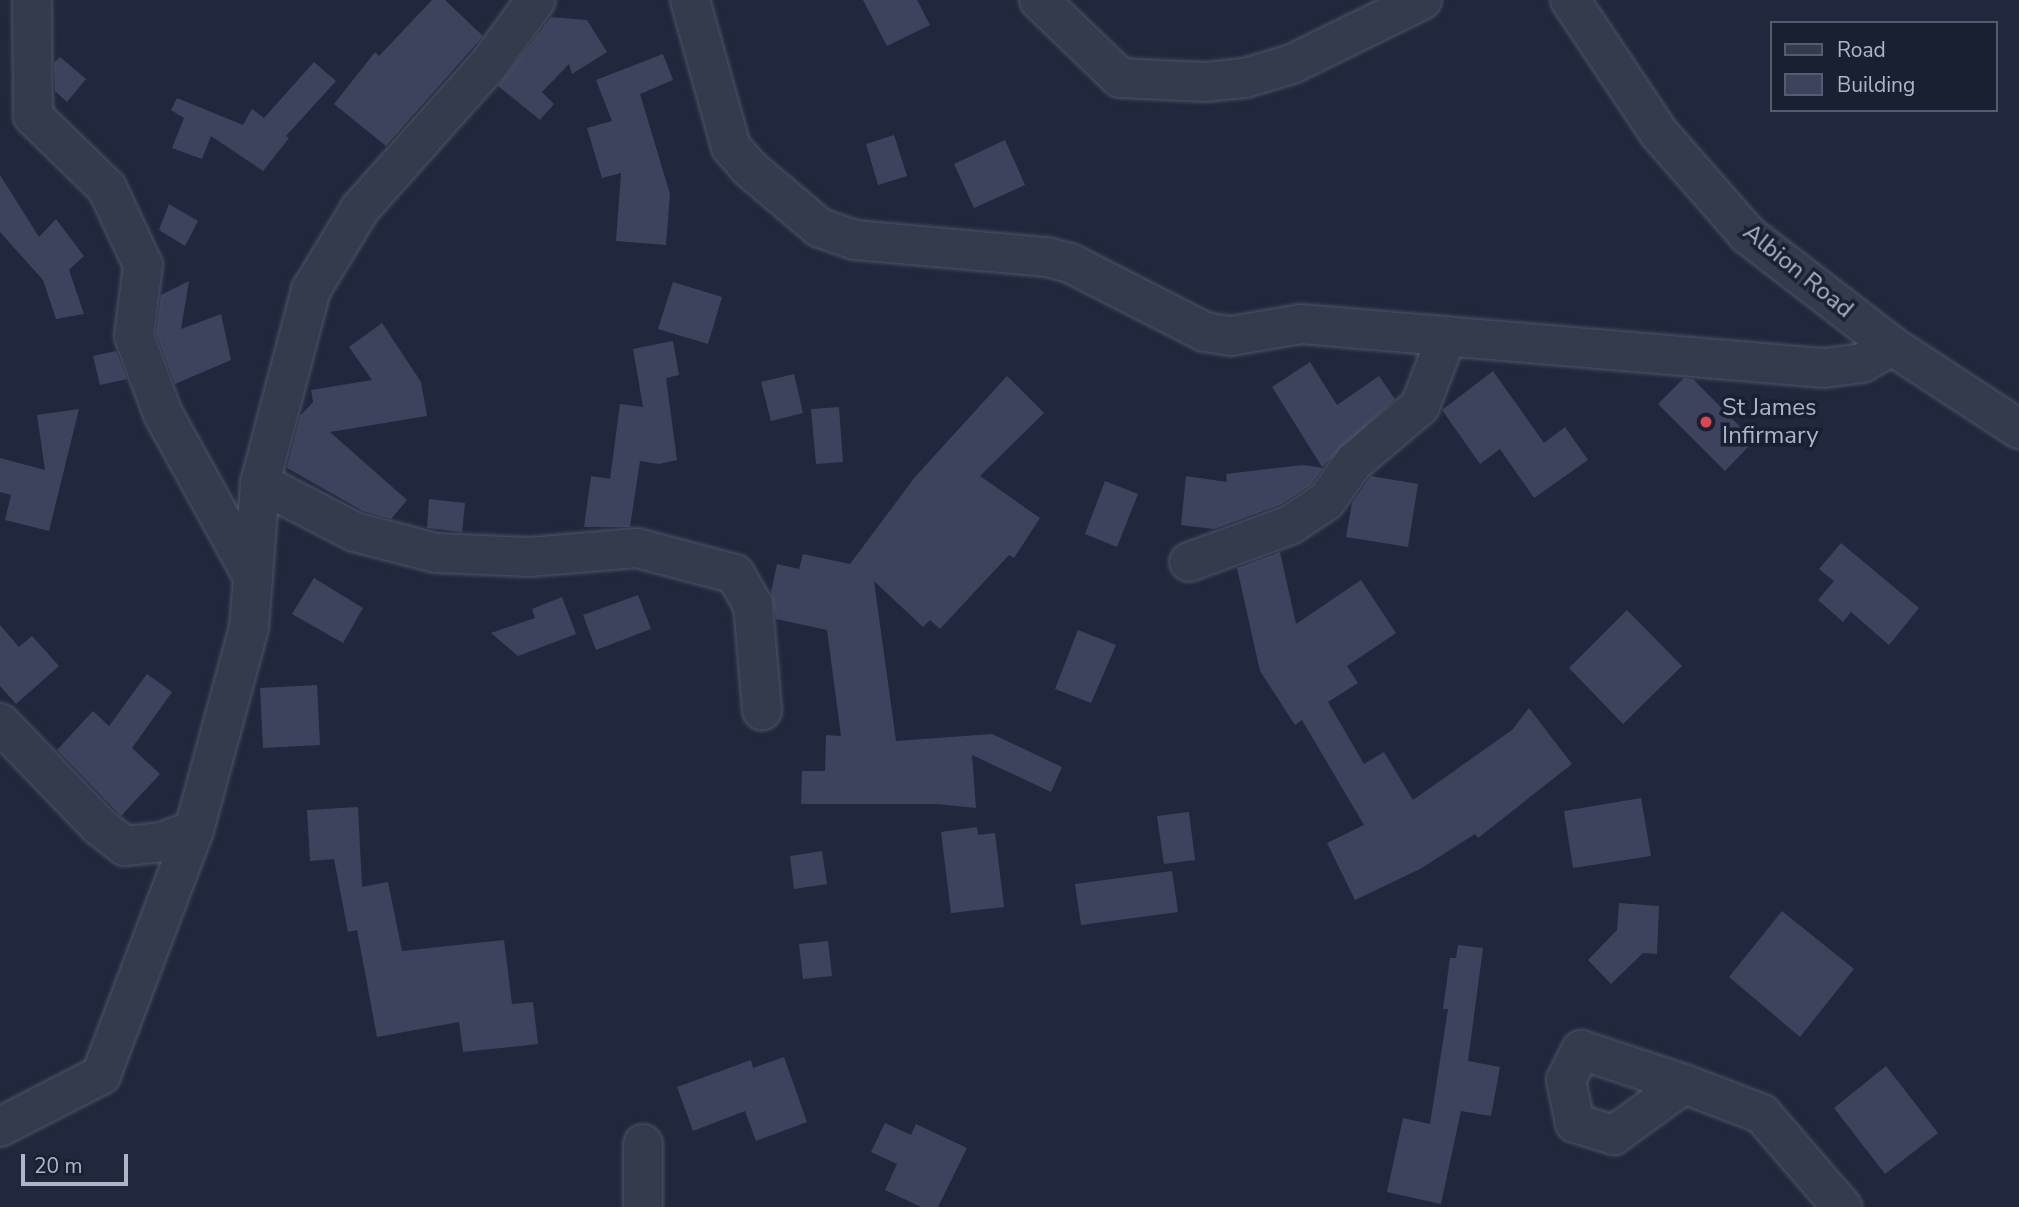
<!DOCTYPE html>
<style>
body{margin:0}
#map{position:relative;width:2019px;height:1207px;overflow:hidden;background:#20283d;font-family:"Nunito Sans",sans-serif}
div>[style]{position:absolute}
.building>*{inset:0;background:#3c445d}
.roads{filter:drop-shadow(0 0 2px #4f5567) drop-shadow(0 0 2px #4f5567)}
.minor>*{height:38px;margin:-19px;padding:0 19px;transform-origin:19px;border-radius:19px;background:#343b4d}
.dots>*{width:19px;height:19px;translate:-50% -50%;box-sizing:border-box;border:4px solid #192031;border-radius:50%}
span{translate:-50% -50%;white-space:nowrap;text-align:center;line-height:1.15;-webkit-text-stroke:7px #192031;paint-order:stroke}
.street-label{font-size:24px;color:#afb5c9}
.poi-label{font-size:24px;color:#afb5c9}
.left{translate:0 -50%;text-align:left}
.legend{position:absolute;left:1770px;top:21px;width:228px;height:91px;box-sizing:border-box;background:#192031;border:2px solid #555c6e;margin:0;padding:9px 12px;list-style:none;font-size:21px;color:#afb5c9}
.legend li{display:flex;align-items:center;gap:14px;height:35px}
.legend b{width:35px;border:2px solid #555c6e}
.scale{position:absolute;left:21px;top:1154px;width:107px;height:32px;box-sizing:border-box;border:4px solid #afb5c9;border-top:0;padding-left:9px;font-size:21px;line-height:24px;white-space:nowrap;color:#afb5c9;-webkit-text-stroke:5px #192031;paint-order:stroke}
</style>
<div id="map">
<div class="building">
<div style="clip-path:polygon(432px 0,445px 0,483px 36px,386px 146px,334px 104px,375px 52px,379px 56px)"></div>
<div style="clip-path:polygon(863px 0,917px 0,930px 25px,887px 46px)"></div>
<div style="clip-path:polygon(551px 17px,587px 20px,607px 52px,572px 74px,569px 64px,542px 92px,554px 104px,540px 120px,498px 86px)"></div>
<div style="clip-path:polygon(663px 54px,673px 80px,640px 94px,670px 194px,666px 245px,616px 241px,621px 173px,602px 178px,587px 128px,612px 121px,596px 80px)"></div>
<div style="clip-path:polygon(60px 57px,86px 79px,67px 102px,55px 91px,54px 63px)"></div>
<div style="clip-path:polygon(314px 62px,336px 81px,286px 136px,289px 138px,263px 171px,211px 136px,202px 159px,172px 148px,184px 118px,171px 110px,177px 98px,243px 125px,252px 109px,264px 118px)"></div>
<div style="clip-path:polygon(894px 135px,907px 176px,878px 185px,866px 144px)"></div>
<div style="clip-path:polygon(1005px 140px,1025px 185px,974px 208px,954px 164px)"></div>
<div style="clip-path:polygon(0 175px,39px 237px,56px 219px,84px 256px,69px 270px,84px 314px,56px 319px,43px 280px,0 232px)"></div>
<div style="clip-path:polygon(169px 204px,198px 221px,185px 246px,159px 230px)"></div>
<div style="clip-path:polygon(189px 281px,181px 329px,221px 314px,231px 360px,175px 384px,156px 333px,161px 295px)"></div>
<div style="clip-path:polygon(673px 282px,722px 297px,708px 344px,658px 329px)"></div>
<div style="clip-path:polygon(382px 323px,421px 382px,427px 416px,330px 432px,407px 500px,391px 519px,363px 511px,287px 468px,300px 416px,313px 402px,311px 390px,372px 380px,349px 347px)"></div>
<div style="clip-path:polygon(673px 341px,679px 375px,666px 378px,677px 460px,659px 464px,640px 461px,630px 527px,584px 527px,591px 476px,610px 479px,620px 404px,643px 407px,633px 349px)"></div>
<div style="clip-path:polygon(116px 351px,127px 379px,100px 385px,93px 356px)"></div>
<div style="clip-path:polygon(1310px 362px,1337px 405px,1379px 376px,1395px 399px,1322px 467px,1272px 387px)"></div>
<div style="clip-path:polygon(1493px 371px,1544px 443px,1565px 427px,1588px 460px,1534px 498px,1500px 449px,1480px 464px,1442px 410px)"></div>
<div style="clip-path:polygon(794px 374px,803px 413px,771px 421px,761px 382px)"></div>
<div style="clip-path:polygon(1007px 376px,1044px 413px,980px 476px,1040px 518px,1014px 558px,1009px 555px,940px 629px,930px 620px,923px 627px,874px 581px,896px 741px,992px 734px,1062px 767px,1051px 792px,972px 755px,976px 808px,937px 804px,801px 804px,802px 771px,825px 771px,826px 735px,841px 736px,827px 630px,776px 619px,771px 592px,777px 564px,799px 569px,803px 554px,850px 564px,915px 477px)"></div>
<div style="clip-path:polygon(1684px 378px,1693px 379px,1754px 441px,1725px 471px,1658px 404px)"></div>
<div style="clip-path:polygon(839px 407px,843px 462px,816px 464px,811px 409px)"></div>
<div style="clip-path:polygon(79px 409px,49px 531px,5px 520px,11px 495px,0 492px,0 458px,45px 470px,37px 415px)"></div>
<div style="clip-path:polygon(1303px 465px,1323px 468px,1311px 485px,1280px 505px,1214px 529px,1181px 525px,1186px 476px,1227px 482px,1226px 474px)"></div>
<div style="clip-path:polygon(1371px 476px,1418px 484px,1408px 547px,1346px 537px,1352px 503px)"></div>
<div style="clip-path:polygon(1105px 481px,1138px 494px,1117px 547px,1085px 534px)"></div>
<div style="clip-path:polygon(429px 499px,465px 503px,462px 532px,427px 528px)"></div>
<div style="clip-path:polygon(1841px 543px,1919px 608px,1889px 645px,1851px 612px,1843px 622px,1818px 600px,1834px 581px,1819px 569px)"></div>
<div style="clip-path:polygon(1280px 552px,1296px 624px,1361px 580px,1396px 633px,1347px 666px,1358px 683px,1328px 702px,1364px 764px,1384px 752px,1413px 800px,1512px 730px,1529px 708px,1572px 764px,1478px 838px,1475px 834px,1420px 869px,1355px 900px,1327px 843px,1364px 825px,1302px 720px,1295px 725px,1260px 671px,1237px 568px)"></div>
<div style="clip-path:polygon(314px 578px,363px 608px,343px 643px,292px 614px)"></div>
<div style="clip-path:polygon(638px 595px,651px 629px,596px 650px,583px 615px)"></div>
<div style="clip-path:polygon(562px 597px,576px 634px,518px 656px,491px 633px,535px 618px,532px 609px)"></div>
<div style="clip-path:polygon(1627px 610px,1682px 666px,1623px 724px,1569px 668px)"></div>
<div style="clip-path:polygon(0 625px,19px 647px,32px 636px,59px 666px,16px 704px,0 686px)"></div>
<div style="clip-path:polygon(1078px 630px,1116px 645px,1091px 703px,1055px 689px)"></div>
<div style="clip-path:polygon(147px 674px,172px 692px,132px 748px,160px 774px,121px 816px,57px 750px,93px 711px,109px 726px)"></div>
<div style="clip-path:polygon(317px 685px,320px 745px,263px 748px,260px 688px)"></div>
<div style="clip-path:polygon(1641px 798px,1651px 856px,1573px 868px,1564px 811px)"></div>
<div style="clip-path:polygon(358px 807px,362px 887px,388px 882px,402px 951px,504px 940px,512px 1004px,533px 1002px,538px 1044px,463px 1052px,459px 1022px,377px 1037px,357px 930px,348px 932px,334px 859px,310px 861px,307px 810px)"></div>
<div style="clip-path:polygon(1189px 812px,1195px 860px,1164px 864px,1157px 816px)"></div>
<div style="clip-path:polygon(977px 827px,978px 835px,995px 833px,1004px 907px,951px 913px,941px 832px)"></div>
<div style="clip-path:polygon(822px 851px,827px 884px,794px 889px,790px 856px)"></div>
<div style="clip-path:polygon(1172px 871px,1178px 912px,1081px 925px,1075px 884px)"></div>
<div style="clip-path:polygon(1619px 903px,1659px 906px,1657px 954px,1643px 953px,1611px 984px,1588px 960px,1617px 930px)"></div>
<div style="clip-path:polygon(1782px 911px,1854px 969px,1800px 1037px,1729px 977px)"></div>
<div style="clip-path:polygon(828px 941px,832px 976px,803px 979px,799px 944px)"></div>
<div style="clip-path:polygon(1458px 945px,1483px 948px,1468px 1061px,1500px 1067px,1491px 1116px,1461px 1111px,1441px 1204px,1387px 1192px,1403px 1118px,1430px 1124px,1448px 1009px,1443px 1009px,1450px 958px,1456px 958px)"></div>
<div style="clip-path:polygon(784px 1057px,807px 1122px,756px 1141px,745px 1111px,693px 1131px,677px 1087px,751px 1060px,753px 1068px)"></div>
<div style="clip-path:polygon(1886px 1066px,1938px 1133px,1885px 1174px,1834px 1108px)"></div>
<div style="clip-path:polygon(885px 1123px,911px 1135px,916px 1124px,967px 1148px,938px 1207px,921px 1207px,885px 1190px,897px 1164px,871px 1152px)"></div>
</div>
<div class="roads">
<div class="minor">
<div style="left:690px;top:0;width:153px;rotate:74.4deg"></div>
<div style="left:731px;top:147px;width:28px;rotate:49deg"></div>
<div style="left:749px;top:168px;width:93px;rotate:40.2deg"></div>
<div style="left:820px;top:228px;width:37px;rotate:19deg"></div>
<div style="left:855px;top:240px;width:193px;rotate:5.1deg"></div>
<div style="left:1047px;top:257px;width:24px;rotate:15deg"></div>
<div style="left:1070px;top:263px;width:152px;rotate:27.1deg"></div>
<div style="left:1205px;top:332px;width:26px;rotate:9deg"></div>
<div style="left:1231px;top:336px;width:71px;rotate:-9.7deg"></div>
<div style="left:1301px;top:324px;width:524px;rotate:4.82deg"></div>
<div style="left:1823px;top:368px;width:39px;rotate:-7deg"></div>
<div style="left:1862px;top:363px;width:34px;rotate:-30deg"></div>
<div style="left:1039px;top:0;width:112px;rotate:43.9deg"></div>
<div style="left:1120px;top:78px;width:85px;rotate:2.7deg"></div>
<div style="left:1205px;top:82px;width:40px;rotate:-5.7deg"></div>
<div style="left:1245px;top:78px;width:49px;rotate:-16.6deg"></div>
<div style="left:1292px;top:64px;width:145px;rotate:-26.2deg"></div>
<div style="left:1570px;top:0;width:160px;rotate:56.2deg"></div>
<div style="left:1659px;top:133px;width:135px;rotate:48.9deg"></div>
<div style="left:1748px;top:235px;width:182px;rotate:37.6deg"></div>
<div style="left:1892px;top:346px;width:152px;rotate:33.2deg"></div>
<div style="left:260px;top:483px;width:107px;rotate:27.3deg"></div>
<div style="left:355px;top:532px;width:84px;rotate:14.5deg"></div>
<div style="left:436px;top:553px;width:94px;rotate:2.4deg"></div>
<div style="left:530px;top:557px;width:107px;rotate:-4.8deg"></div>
<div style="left:637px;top:548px;width:101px;rotate:14.9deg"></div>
<div style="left:735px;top:574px;width:36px;rotate:60deg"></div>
<div style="left:753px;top:605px;width:106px;rotate:85.1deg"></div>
<div style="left:1189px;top:562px;width:108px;rotate:-20.1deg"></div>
<div style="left:1290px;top:525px;width:43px;rotate:-33.7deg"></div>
<div style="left:1326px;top:501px;width:48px;rotate:-54.3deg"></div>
<div style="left:1354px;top:462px;width:87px;rotate:-40.3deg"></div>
<div style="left:1420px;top:406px;width:75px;rotate:-68.9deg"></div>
<div style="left:253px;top:577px;width:94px;rotate:-85.7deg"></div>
<div style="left:260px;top:483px;width:200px;rotate:-75.2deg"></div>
<div style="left:311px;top:290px;width:95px;rotate:-58.8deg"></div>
<div style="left:360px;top:209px;width:194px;rotate:-48.3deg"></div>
<div style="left:489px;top:64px;width:79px;rotate:-53.7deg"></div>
<div style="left:0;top:723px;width:143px;rotate:46.1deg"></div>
<div style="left:99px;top:826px;width:33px;rotate:38deg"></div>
<div style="left:125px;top:846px;width:36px;rotate:-6deg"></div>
<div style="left:161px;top:842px;width:35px;rotate:-20deg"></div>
<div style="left:1684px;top:1084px;width:87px;rotate:143.9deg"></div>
<div style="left:1614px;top:1135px;width:41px;rotate:-162.9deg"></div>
<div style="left:1575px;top:1123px;width:44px;rotate:-101.8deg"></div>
<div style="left:1566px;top:1080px;width:34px;rotate:-63deg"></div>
<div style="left:1581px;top:1050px;width:108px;rotate:18.3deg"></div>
<div style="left:1684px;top:1084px;width:84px;rotate:21deg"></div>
<div style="left:1762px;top:1114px;width:123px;rotate:49.3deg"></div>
<div style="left:0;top:1127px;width:114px;rotate:-27.2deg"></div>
<div style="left:101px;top:1075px;width:262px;rotate:-69.2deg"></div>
<div style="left:194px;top:830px;width:210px;rotate:-74.8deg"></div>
<div style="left:249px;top:627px;width:50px;rotate:-85.4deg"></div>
<div style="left:253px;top:577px;width:186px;rotate:-118.9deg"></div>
<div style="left:163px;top:414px;width:83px;rotate:-110.4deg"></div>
<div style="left:134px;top:336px;width:72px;rotate:-82.8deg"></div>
<div style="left:143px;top:265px;width:85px;rotate:-115.1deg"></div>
<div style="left:107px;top:188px;width:103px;rotate:-135.8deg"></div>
<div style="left:33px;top:116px;width:116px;rotate:-90.5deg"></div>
<div style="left:643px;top:1144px;width:63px;rotate:90deg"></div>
</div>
</div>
<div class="dots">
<div style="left:1706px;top:422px;background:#e0444e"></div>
</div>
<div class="street-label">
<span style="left:1798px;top:271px;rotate:39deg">Albion Road</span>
</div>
<div class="poi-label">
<span class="left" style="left:1722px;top:422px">St James<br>Infirmary</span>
</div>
<ul class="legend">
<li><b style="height:9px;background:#343b4d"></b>Road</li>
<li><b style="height:19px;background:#3c445d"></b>Building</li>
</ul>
<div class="scale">20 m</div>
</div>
